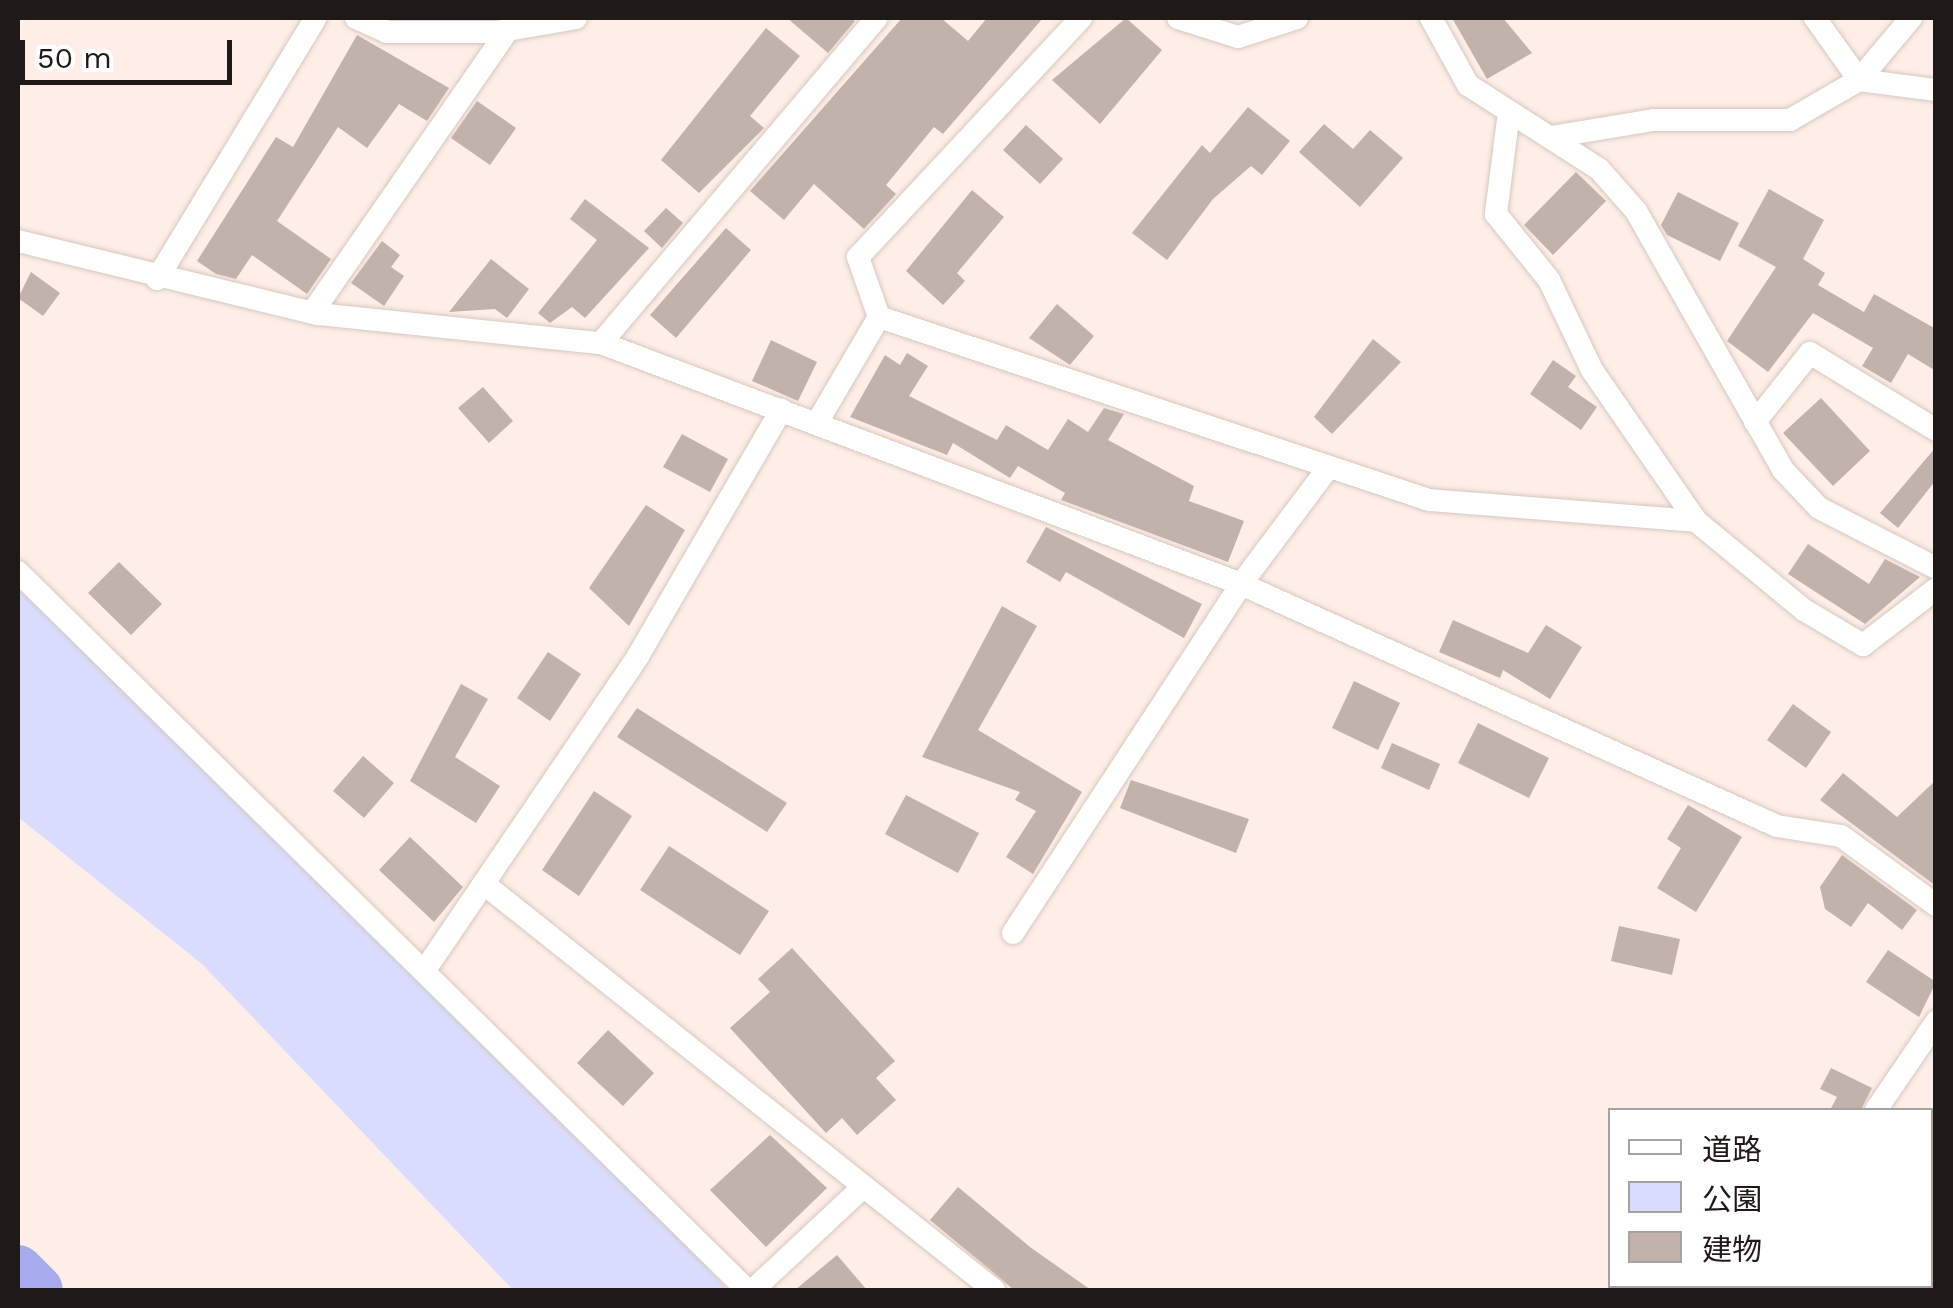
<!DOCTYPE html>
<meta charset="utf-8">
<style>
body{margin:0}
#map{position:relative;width:1953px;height:1308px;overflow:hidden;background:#feeee7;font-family:"Work Sans","Noto Sans JP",sans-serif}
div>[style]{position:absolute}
.green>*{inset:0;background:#d9dcfe}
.river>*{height:50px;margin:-25px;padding:0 25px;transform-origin:25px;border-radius:25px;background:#a6abed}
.building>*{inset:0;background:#c1b2ab}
.roads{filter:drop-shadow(0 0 2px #d6c7c0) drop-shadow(0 0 2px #d6c7c0)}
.street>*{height:22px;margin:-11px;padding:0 11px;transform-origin:11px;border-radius:11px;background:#fff}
span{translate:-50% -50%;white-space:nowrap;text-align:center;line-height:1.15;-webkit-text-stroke:10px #fff;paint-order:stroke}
.frame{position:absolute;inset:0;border:20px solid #1f1a17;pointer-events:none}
.legend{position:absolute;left:1608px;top:1108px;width:325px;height:180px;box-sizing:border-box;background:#fff;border:2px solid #a5a3a2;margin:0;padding:12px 18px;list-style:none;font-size:30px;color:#1f1a17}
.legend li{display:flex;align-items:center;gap:20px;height:50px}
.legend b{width:50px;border:2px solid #a5a3a2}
.scale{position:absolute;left:20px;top:40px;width:212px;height:45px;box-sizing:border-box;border:5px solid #1f1a17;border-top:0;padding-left:12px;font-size:30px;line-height:35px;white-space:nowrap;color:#1f1a17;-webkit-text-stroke:8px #fff;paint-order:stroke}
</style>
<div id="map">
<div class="green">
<div style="clip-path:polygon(18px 572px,427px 967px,728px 1290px,513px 1290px,202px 964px,18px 817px)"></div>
</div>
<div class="river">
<div style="left:18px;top:1270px;width:28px;rotate:45deg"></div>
</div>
<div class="building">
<div style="clip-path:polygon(787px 18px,850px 18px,855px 21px,828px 53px)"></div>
<div style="clip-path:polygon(902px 18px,941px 18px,968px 41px,987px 18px,1043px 18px,943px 134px,934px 127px,886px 185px,896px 194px,864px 229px,814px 184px,784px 220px,750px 191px)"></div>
<div style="clip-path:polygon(1126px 18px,1162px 50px,1100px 124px,1052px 80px)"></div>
<div style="clip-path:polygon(1452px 18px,1503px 18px,1532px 53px,1487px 79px)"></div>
<div style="clip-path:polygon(766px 28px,800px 56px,750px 116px,764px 128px,699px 193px,661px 160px)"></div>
<div style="clip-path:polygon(357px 35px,449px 88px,427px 121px,399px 104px,367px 148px,338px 127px,277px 221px,331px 259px,307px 294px,252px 255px,236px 279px,216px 274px,197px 261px,276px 137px,293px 147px)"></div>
<div style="clip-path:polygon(477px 101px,516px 128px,490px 165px,451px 138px)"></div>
<div style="clip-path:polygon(1248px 107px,1290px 141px,1262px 175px,1251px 166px,1213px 199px,1167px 260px,1132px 233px,1202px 145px,1210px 153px)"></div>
<div style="clip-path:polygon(1324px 124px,1353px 149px,1370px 130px,1403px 158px,1360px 207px,1299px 152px)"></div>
<div style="clip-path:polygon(1026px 125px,1063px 159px,1040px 184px,1003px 150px)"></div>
<div style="clip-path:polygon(1576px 172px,1606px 201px,1553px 255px,1524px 225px)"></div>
<div style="clip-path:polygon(1769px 189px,1824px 220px,1803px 259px,1825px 273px,1818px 285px,1864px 312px,1874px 294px,1936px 329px,1936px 371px,1908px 354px,1891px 383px,1862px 366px,1873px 348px,1813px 313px,1768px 372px,1727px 341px,1776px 267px,1738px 246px)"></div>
<div style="clip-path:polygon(972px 190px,1004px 217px,957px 273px,965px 281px,943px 305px,906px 271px)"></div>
<div style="clip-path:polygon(1678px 192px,1739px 223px,1720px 261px,1667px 235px,1661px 225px)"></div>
<div style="clip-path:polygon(585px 199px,649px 248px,585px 318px,572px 307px,550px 323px,538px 313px,597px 240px,570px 219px)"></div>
<div style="clip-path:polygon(666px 208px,683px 223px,662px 248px,644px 231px)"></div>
<div style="clip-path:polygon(726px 228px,751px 250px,676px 338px,650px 315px)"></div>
<div style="clip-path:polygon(382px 241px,400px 255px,391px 267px,404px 276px,384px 306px,351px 283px)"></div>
<div style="clip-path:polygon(491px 259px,529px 289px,507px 318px,495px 309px,449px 312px)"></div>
<div style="clip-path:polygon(31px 272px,60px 293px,43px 316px,18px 298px)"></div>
<div style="clip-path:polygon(1057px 304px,1094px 336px,1070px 365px,1029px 338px)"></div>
<div style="clip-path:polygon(1373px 339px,1401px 362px,1332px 434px,1314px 417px)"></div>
<div style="clip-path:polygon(771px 340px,817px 362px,798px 401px,752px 381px)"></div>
<div style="clip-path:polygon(907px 353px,928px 366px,909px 396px,997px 440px,1006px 425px,1048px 450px,1068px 419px,1088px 432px,1104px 408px,1124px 414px,1108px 440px,1194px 486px,1189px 501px,1244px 521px,1228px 562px,1061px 500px,1065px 493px,1018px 466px,1010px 478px,953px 443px,947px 455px,850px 417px,885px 355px,900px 365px)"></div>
<div style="clip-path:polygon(1553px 360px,1576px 376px,1568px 387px,1597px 407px,1581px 430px,1530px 394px)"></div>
<div style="clip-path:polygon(483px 387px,513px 421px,489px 443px,458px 408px)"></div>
<div style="clip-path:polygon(1821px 398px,1870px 451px,1833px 486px,1783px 433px)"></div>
<div style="clip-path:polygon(682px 434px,728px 459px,710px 492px,663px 467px)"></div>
<div style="clip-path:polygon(1936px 447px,1936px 480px,1898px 528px,1880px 513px)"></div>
<div style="clip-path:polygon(646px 505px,685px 530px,629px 626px,589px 588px)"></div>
<div style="clip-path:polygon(1046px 527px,1202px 604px,1184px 638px,1066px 572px,1060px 582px,1026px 562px)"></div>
<div style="clip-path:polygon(1808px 544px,1869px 584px,1885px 559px,1920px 577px,1865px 624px,1788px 574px)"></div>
<div style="clip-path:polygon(119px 562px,162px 604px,131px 635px,88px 593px)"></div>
<div style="clip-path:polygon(1002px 606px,1037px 626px,978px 730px,1082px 792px,1033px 874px,1006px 857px,1036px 811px,1015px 800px,1020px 792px,922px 757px)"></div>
<div style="clip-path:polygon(1453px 620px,1528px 653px,1546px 625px,1582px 647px,1550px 699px,1503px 670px,1500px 678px,1439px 652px)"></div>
<div style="clip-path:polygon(548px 652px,581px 674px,550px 721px,517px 698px)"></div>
<div style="clip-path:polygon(1354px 681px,1400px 703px,1378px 750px,1332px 728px)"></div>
<div style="clip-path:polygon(461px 684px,488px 699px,455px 757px,500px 786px,476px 823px,410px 781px)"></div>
<div style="clip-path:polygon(1793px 704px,1831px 732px,1806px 768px,1767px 740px)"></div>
<div style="clip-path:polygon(637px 708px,787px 803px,767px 832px,617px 737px)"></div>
<div style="clip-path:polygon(1478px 723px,1549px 758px,1529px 798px,1458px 763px)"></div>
<div style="clip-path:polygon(1392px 743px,1440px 764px,1429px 790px,1381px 768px)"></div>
<div style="clip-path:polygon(363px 756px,394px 783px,364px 818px,333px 791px)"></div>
<div style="clip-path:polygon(1843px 773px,1897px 817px,1936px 780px,1936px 886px,1820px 800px)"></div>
<div style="clip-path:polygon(1131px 780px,1249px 819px,1236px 853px,1120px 808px)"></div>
<div style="clip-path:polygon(594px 791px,632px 816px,579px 896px,542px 870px)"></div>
<div style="clip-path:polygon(906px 795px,979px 833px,958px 873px,885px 834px)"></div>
<div style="clip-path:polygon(1688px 805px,1742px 837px,1696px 912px,1657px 888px,1681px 848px,1667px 839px)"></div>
<div style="clip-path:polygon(410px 837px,463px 887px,434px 922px,379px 870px)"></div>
<div style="clip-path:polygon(669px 846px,769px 911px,740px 955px,640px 890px)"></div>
<div style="clip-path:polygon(1842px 855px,1917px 910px,1902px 930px,1868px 903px,1851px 927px,1825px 909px,1820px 887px)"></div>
<div style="clip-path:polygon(1619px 926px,1680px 939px,1672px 975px,1611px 961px)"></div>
<div style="clip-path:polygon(792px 948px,895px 1061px,876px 1078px,896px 1100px,857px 1135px,842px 1118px,826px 1133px,730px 1028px,770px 992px,758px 979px)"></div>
<div style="clip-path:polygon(1888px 950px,1936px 982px,1919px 1017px,1866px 982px)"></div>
<div style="clip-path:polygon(608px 1030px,654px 1073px,623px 1106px,577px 1063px)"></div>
<div style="clip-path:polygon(1831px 1068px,1872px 1088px,1861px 1110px,1830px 1110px,1837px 1097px,1820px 1089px)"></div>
<div style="clip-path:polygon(770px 1135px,827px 1188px,766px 1247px,710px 1190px)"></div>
<div style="clip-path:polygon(958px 1187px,1030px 1247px,1091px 1290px,1014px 1290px,930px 1220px)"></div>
<div style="clip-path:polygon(837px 1255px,867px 1290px,795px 1290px)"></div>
</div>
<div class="roads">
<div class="street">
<div style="left:356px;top:18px;width:34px;rotate:24deg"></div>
<div style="left:387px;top:32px;width:109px"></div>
<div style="left:496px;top:32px;width:81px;rotate:-9.9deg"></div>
<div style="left:1081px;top:18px;width:327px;rotate:133deg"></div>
<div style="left:858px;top:257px;width:64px;rotate:70.7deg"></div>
<div style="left:879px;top:317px;width:580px;rotate:18.4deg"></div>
<div style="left:1429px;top:500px;width:268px;rotate:4.5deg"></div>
<div style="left:1178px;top:18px;width:63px;rotate:17.6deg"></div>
<div style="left:1238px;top:37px;width:62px;rotate:-17.9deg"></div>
<div style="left:1431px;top:18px;width:77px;rotate:61.1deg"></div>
<div style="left:1468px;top:85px;width:156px;rotate:32.7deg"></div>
<div style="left:1599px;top:169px;width:56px;rotate:48.6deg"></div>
<div style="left:1636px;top:211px;width:298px;rotate:60.4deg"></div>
<div style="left:1783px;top:470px;width:52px;rotate:46.5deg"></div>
<div style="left:1819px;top:508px;width:131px;rotate:27.1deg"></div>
<div style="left:1815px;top:18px;width:76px;rotate:54.6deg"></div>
<div style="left:1859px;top:80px;width:78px;rotate:7.4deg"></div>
<div style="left:1509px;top:112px;width:103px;rotate:97.3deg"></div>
<div style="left:1496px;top:214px;width:85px;rotate:51.2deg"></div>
<div style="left:1549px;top:280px;width:100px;rotate:64.5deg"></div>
<div style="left:1592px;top:370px;width:183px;rotate:55.4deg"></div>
<div style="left:1696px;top:521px;width:140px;rotate:39.5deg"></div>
<div style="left:1804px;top:610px;width:69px;rotate:30.7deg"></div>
<div style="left:1863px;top:645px;width:92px;rotate:-37.5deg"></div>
<div style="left:1551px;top:137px;width:104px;rotate:-9.4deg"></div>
<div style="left:1654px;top:120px;width:136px"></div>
<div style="left:1790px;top:120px;width:80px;rotate:-30.1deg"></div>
<div style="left:1859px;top:80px;width:81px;rotate:-50deg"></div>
<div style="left:18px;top:241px;width:309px;rotate:13.7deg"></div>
<div style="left:318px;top:314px;width:284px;rotate:5.9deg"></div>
<div style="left:601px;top:343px;width:684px;rotate:20.63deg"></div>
<div style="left:1241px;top:584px;width:588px;rotate:24.3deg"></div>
<div style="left:1777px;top:826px;width:65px;rotate:8.9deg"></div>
<div style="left:1841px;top:836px;width:117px;rotate:36deg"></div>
<div style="left:157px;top:279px;width:306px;rotate:-58.7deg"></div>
<div style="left:312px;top:313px;width:343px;rotate:-55.3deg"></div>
<div style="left:601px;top:343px;width:426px;rotate:-49.7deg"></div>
<div style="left:818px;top:421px;width:121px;rotate:-59.6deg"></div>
<div style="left:1755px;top:422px;width:88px;rotate:-51.4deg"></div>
<div style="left:1810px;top:353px;width:148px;rotate:31.4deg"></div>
<div style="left:18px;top:572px;width:1023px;rotate:44.56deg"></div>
<div style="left:488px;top:887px;width:647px;rotate:38.54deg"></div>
<div style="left:1013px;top:933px;width:417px;rotate:-56.8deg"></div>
<div style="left:1241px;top:584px;width:145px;rotate:-53.1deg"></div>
<div style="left:427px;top:967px;width:376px;rotate:-55.8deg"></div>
<div style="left:638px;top:656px;width:285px;rotate:-59.8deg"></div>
<div style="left:1876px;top:1110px;width:107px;rotate:-55.7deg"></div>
<div style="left:753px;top:1290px;width:148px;rotate:-43.1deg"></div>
<div style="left:1800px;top:1290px;width:4px;rotate:-63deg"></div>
</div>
</div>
<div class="frame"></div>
<ul class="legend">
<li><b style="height:12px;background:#fff"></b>道路</li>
<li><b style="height:28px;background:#d9dcfe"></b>公園</li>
<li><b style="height:28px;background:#c1b2ab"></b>建物</li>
</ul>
<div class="scale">50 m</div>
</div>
